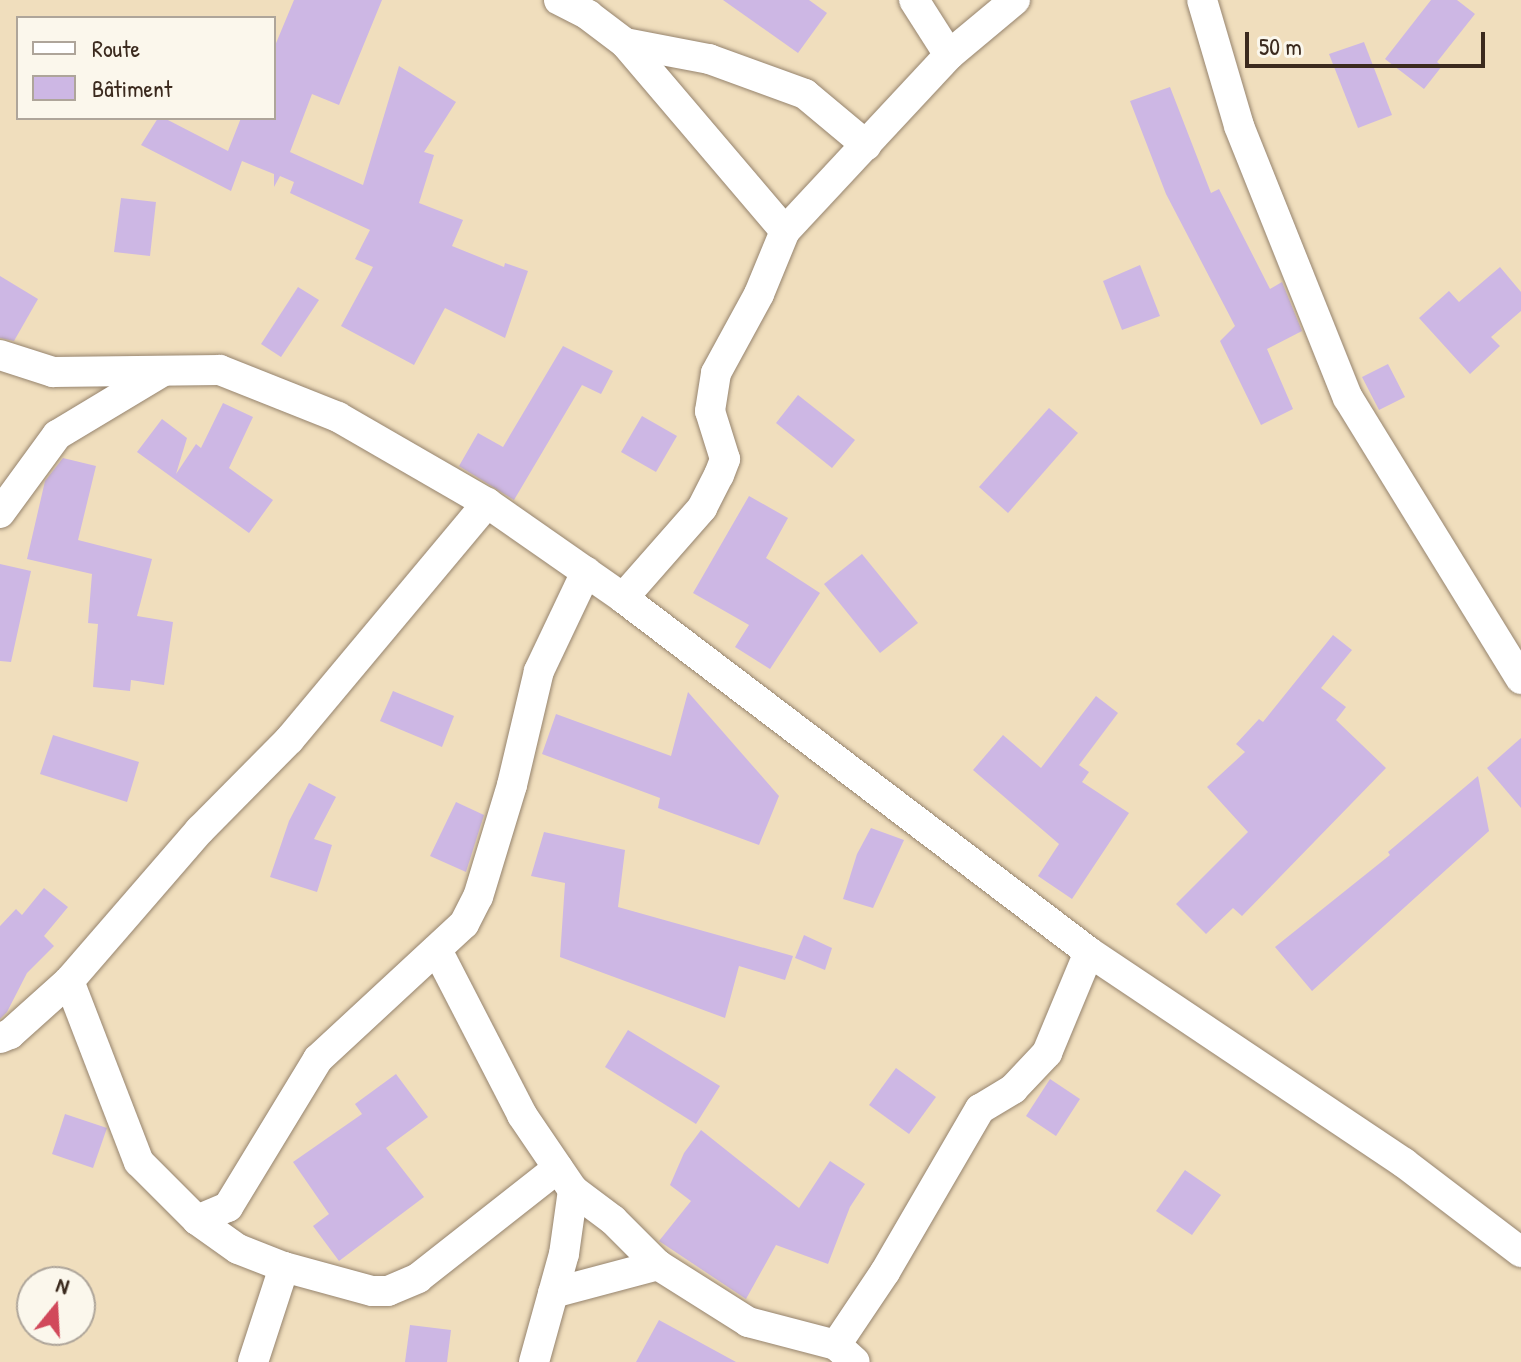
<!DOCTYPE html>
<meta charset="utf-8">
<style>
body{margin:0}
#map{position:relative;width:1521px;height:1362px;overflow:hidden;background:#f0debd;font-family:"Patrick Hand",sans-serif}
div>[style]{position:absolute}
.building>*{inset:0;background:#cdb7e4}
.roads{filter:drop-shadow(0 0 2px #96846e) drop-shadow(0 0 2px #96846e)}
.street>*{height:30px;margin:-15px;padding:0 15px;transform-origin:15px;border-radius:15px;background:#fff}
span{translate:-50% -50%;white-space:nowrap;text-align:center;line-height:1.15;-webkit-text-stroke:6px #fbf7ec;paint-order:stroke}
.legend{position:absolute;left:16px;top:16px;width:260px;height:104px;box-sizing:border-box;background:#fbf7ec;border:2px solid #aea59a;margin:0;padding:10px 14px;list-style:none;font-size:24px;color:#3b2a1e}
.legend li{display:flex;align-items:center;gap:16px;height:40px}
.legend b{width:40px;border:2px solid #aea59a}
.north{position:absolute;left:16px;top:1266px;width:80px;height:80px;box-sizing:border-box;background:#fbf7ec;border:2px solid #aea59a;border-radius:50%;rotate:18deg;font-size:22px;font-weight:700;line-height:32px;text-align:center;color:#3b2a1e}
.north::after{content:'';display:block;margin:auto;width:28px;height:36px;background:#d1495b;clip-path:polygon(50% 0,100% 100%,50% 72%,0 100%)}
.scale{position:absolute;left:1245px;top:32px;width:240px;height:36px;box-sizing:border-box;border:4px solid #3b2a1e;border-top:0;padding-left:10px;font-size:24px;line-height:28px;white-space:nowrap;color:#3b2a1e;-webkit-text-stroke:6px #fbf7ec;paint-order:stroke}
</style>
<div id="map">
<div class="building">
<div style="clip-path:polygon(294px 0,382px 0,339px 105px,312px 94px,290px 152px,363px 185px,399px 66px,456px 102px,424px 152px,434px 155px,419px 203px,463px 220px,452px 246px,504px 267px,505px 263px,528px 271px,505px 338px,445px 308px,414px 365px,341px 326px,373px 267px,355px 259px,370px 230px,290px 193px,294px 182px,280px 176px,274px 187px,274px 174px,242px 161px,231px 191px,141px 145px,158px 118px,164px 118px,228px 151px,241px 118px,274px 118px,274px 48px)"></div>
<div style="clip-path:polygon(723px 0,809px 0,827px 13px,798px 53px)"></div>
<div style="clip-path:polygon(1431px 0,1457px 0,1475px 14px,1437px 62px,1442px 66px,1424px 89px,1385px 59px)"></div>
<div style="clip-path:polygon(1364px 42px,1392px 115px,1358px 128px,1329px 54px)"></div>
<div style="clip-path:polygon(1170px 87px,1211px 193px,1219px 189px,1270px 289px,1282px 282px,1302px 331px,1267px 349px,1293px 409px,1261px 425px,1220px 341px,1235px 326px,1166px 194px,1130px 101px)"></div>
<div style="clip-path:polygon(121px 198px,156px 202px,150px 256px,114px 252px)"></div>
<div style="clip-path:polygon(1140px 265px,1160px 316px,1122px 330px,1103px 281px)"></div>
<div style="clip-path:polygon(1500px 267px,1521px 292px,1521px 311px,1491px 337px,1500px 346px,1470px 374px,1419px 318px,1449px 291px,1459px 302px)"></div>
<div style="clip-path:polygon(0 276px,38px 299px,14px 341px,0 338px)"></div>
<div style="clip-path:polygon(298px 287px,319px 300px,281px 357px,261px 344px)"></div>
<div style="clip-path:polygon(563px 346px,613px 371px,601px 394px,582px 385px,514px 500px,459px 466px,478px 433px,503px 447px)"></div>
<div style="clip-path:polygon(1388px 364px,1405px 397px,1379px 410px,1362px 377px)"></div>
<div style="clip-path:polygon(798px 395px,855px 440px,832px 468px,776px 423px)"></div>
<div style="clip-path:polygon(223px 403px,253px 417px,229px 468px,273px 500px,249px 533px,137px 452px,162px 419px,187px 438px,176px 474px,196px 444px,201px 448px)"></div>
<div style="clip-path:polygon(1049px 408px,1078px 433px,1008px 513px,979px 487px)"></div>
<div style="clip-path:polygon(642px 416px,677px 436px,656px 472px,621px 452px)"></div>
<div style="clip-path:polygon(63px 458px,96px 466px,78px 540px,152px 559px,137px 616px,173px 622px,164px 685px,131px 680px,130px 691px,93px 687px,98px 624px,88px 623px,92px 574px,27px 559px,45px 481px)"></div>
<div style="clip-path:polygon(749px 496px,788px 518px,766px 558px,820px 593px,770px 669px,735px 647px,749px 625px,693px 593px)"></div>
<div style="clip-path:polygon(862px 554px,918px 623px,880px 653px,824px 584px)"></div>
<div style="clip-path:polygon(0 564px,31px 571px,11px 662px,0 661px)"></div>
<div style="clip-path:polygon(1333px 635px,1352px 650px,1321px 688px,1346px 707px,1336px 720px,1386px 768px,1242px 916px,1233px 908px,1206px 934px,1176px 904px,1248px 832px,1207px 787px,1245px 752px,1236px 744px,1259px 719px,1263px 722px)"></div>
<div style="clip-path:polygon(393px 691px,454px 716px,442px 747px,380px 721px)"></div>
<div style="clip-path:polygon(688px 692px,779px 796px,759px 845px,658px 808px,660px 798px,542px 754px,556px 714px,671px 756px)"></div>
<div style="clip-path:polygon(1096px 696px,1118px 713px,1079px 765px,1089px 772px,1082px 782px,1129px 813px,1072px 899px,1038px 876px,1059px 844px,973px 770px,1003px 735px,1041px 768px)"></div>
<div style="clip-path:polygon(53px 735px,139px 762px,127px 802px,40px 774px)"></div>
<div style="clip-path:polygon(1521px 738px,1521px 808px,1487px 768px)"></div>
<div style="clip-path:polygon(1478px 776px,1489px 831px,1312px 991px,1275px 947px,1390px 855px,1388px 852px)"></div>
<div style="clip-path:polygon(309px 783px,336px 797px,314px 839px,332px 845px,317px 892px,270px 877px,289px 821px)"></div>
<div style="clip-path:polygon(456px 802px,484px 815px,466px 872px,430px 856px)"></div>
<div style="clip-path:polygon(871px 828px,904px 840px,873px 908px,843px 899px,857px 854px)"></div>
<div style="clip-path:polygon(544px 832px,625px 850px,618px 907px,793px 956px,785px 980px,739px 966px,725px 1018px,560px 957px,565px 883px,531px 876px)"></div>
<div style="clip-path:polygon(44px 888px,68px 907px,44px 936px,54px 946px,27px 973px,7px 1012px,0 1019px,0 926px,16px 909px,22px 915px)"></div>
<div style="clip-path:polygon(804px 935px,832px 948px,825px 970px,795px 958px)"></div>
<div style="clip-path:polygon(628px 1030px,720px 1086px,696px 1124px,605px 1067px)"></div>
<div style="clip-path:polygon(896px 1068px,936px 1097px,909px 1134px,869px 1105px)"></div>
<div style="clip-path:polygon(396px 1074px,428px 1117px,386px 1148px,424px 1197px,339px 1261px,313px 1226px,329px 1214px,293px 1162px,362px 1114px,355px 1104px)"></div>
<div style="clip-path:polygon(1050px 1079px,1080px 1099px,1056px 1136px,1026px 1116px)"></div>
<div style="clip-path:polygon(65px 1114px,107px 1128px,93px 1168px,52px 1154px)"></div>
<div style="clip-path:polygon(701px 1130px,799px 1208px,830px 1161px,865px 1184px,850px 1207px,828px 1264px,776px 1245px,746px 1299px,659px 1241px,691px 1201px,670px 1185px,684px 1153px)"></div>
<div style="clip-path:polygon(1185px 1170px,1221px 1195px,1192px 1235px,1156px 1211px)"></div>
<div style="clip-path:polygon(659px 1320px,736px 1362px,636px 1362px)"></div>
<div style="clip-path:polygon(410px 1325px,451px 1330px,447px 1362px,405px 1362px)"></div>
</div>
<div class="roads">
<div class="street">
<div style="left:559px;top:0;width:33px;rotate:27deg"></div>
<div style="left:588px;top:15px;width:46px;rotate:37.1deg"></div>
<div style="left:625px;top:43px;width:247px;rotate:49.6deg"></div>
<div style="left:914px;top:0;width:65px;rotate:57.5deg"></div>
<div style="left:1202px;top:0;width:131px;rotate:73.6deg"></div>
<div style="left:1239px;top:126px;width:293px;rotate:68.2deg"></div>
<div style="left:1348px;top:398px;width:330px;rotate:58.4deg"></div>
<div style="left:625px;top:43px;width:86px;rotate:10.8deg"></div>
<div style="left:709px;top:59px;width:102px;rotate:20deg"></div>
<div style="left:805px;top:94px;width:80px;rotate:39.9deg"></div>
<div style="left:0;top:355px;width:56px;rotate:17.8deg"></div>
<div style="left:53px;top:372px;width:167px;rotate:-0.7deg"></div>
<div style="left:220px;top:370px;width:127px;rotate:21.7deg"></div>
<div style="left:338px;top:417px;width:172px;rotate:30deg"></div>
<div style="left:487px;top:503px;width:166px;rotate:34.9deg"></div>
<div style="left:623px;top:598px;width:585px;rotate:37.22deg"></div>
<div style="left:1089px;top:952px;width:379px;rotate:33.8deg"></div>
<div style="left:1404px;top:1163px;width:147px;rotate:37.3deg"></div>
<div style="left:0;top:513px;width:97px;rotate:-53.8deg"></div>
<div style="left:57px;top:435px;width:122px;rotate:-31deg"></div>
<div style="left:623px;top:598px;width:120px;rotate:-48.7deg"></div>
<div style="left:702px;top:508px;width:37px;rotate:-63deg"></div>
<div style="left:719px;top:475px;width:17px;rotate:-69deg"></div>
<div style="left:725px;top:459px;width:50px;rotate:-107.4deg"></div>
<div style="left:710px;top:411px;width:38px;rotate:-81deg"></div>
<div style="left:716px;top:373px;width:90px;rotate:-61.4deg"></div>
<div style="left:759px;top:294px;width:68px;rotate:-67.6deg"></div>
<div style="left:785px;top:231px;width:241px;rotate:-47deg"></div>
<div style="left:949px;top:55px;width:86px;rotate:-39.8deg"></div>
<div style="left:437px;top:950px;width:186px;rotate:62.7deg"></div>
<div style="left:522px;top:1115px;width:91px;rotate:55.8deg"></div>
<div style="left:573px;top:1190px;width:50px;rotate:36.9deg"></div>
<div style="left:613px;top:1220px;width:64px;rotate:45deg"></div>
<div style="left:658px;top:1265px;width:107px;rotate:32.3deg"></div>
<div style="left:748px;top:1322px;width:91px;rotate:14.6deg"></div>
<div style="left:836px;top:1345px;width:25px;rotate:42deg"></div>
<div style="left:69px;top:981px;width:194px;rotate:68.9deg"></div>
<div style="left:139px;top:1162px;width:82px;rotate:45deg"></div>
<div style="left:197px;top:1220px;width:34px;rotate:-23deg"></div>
<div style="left:228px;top:1207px;width:173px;rotate:-58.7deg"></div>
<div style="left:318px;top:1059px;width:199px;rotate:-42.8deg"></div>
<div style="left:464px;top:924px;width:30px;rotate:-63deg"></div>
<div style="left:478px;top:897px;width:117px;rotate:-73.1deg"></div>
<div style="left:512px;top:785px;width:117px;rotate:-76.7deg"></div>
<div style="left:539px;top:671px;width:110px;rotate:-64.6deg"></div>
<div style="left:0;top:1038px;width:11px;rotate:-22deg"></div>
<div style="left:10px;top:1034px;width:79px;rotate:-41.9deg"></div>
<div style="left:69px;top:981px;width:200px;rotate:-49.1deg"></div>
<div style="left:200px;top:830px;width:127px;rotate:-45.3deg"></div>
<div style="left:289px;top:740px;width:309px;rotate:-50.1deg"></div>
<div style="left:197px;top:1220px;width:50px;rotate:35.3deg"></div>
<div style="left:238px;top:1249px;width:49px;rotate:21.4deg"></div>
<div style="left:284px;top:1267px;width:91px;rotate:15.3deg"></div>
<div style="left:372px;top:1291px;width:16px"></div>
<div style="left:388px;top:1291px;width:33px;rotate:-23deg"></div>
<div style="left:418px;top:1278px;width:178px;rotate:-38.2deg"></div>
<div style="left:553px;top:1293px;width:109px;rotate:-14.9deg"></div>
<div style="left:836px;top:1345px;width:88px;rotate:-56.1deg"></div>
<div style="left:885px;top:1272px;width:189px;rotate:-59.8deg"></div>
<div style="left:980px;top:1109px;width:39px;rotate:-31deg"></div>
<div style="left:1013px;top:1089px;width:50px;rotate:-46.6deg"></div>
<div style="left:1047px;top:1053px;width:109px;rotate:-67.4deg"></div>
<div style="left:253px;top:1362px;width:100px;rotate:-71.9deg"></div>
<div style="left:534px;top:1362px;width:112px;rotate:-74.5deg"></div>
<div style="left:564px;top:1254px;width:65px;rotate:-82deg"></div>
</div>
</div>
<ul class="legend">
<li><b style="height:10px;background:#fff"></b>Route</li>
<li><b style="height:22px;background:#cdb7e4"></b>Bâtiment</li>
</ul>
<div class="north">N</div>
<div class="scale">50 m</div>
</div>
